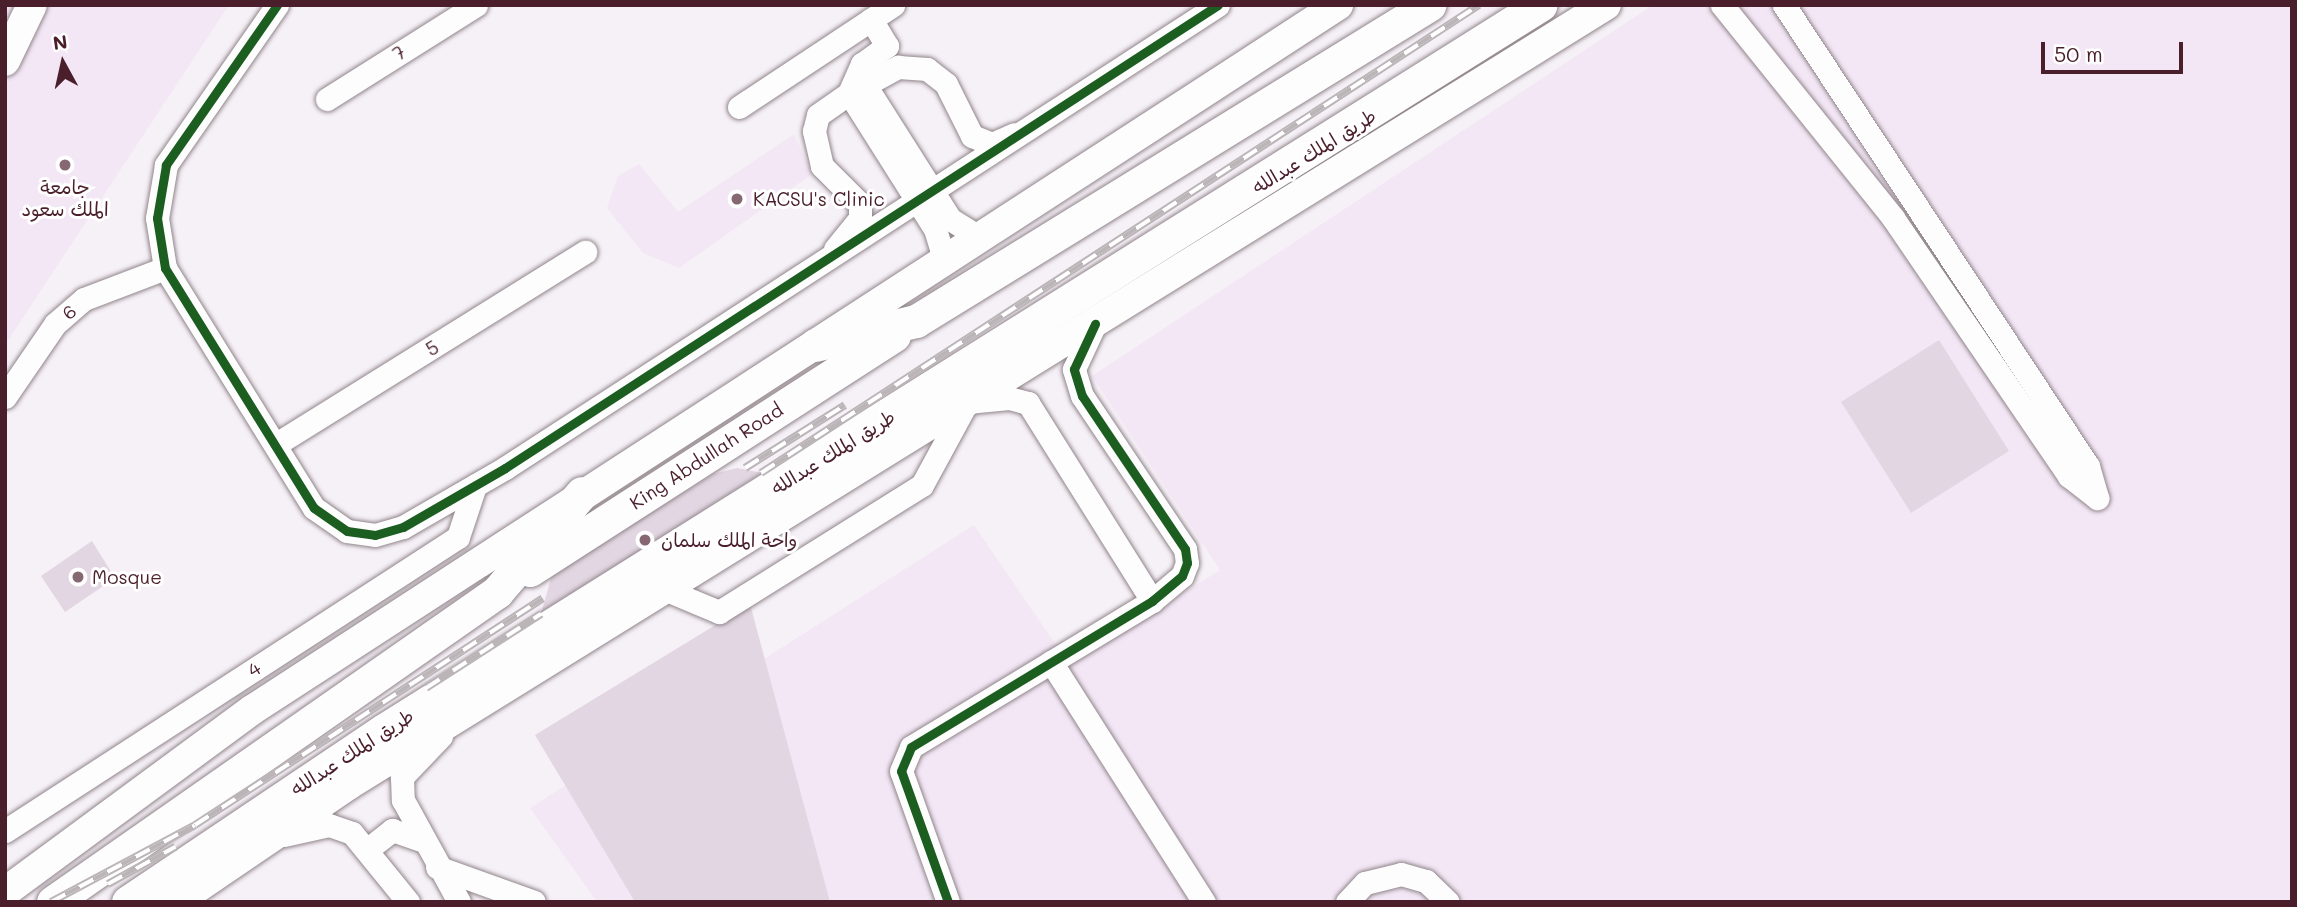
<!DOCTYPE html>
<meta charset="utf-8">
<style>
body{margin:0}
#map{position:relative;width:2297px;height:907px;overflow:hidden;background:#f6f0f7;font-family:Mali,"Playpen Sans Arabic",sans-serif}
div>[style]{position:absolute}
.built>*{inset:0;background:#f3e7f6}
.building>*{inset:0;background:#e2d6e2}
.roads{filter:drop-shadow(0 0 2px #90858a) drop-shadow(0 0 2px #90858a)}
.minor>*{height:23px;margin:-11.5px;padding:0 11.5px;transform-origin:11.5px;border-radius:11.5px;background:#fefdfe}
.major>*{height:30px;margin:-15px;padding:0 15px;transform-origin:15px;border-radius:15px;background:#fefdfe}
.highway>*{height:33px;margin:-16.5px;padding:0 16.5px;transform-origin:16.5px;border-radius:16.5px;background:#fefdfe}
.rail>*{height:8px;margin-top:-4px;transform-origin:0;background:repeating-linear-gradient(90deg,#fff 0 16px,#bbb5b8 0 32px);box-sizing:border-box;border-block:2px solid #bbb5b8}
.cycleway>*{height:9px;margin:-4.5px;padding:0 4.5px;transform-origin:4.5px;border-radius:4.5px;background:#1b5e20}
.dots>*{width:19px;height:19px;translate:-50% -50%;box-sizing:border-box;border:4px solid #fff;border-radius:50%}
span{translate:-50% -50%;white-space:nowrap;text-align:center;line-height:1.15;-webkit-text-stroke:6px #fff;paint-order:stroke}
.street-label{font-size:19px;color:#4a1f2b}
.poi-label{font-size:19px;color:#4a1f2b}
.left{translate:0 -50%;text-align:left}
.frame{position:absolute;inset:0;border:7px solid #4a1f2b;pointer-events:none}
.north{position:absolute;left:28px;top:28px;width:70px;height:70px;-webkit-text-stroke:5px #fff;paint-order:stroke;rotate:352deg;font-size:19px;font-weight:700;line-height:28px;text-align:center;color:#4a1f2b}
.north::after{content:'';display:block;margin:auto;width:24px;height:32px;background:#4a1f2b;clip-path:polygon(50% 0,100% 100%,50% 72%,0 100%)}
.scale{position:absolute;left:2041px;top:42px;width:142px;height:32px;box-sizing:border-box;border:4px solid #4a1f2b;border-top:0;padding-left:9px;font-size:21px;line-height:24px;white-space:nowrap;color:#4a1f2b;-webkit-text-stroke:5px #fff;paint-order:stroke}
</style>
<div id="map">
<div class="built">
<div style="clip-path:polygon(5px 5px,229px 5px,5px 345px)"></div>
<div style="clip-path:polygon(1653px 5px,2292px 5px,2292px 902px,597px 902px,530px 808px,974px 525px,1069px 664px,1220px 570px,1092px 376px)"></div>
<div style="clip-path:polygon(794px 134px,812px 174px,679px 268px,643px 253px,607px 208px,618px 176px,639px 164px,678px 212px)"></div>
</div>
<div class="building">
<div style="clip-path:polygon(1939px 340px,2009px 451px,1911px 513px,1841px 402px)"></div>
<div style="clip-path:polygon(737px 468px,762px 473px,541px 614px,552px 575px,713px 474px)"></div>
<div style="clip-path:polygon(92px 541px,115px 578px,65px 612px,41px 576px)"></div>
<div style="clip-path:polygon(750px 604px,830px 902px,635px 902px,535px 735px)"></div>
</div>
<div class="roads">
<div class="minor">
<div style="left:277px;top:5px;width:195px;rotate:124.8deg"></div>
<div style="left:166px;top:165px;width:54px;rotate:99.6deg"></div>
<div style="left:157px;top:218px;width:51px;rotate:80.9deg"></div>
<div style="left:165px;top:268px;width:282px;rotate:58.2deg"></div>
<div style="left:314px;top:508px;width:40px;rotate:34.9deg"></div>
<div style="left:347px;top:531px;width:28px;rotate:8deg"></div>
<div style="left:375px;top:535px;width:29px;rotate:-16deg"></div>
<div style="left:403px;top:527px;width:118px;rotate:-30deg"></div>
<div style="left:505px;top:468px;width:850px;rotate:-33deg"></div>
<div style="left:1722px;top:5px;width:273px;rotate:51.2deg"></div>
<div style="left:1893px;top:218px;width:312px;rotate:55.7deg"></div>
<div style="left:2069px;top:476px;width:36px;rotate:38deg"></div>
<div style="left:1784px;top:5px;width:552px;rotate:56.6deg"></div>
<div style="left:2088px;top:466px;width:33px;rotate:74deg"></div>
<div style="left:862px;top:64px;width:31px;rotate:-36deg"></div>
<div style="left:887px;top:46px;width:31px;rotate:-121deg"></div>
<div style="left:865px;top:85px;width:38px;rotate:-29deg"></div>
<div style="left:898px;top:67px;width:29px;rotate:4deg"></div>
<div style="left:927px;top:69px;width:24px;rotate:38deg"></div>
<div style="left:946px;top:84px;width:58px;rotate:63.4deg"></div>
<div style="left:972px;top:136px;width:22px;rotate:22deg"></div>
<div style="left:992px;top:144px;width:24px;rotate:-24deg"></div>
<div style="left:849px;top:93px;width:161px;rotate:57.7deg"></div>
<div style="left:935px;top:229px;width:34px;rotate:73deg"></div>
<div style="left:327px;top:99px;width:176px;rotate:-32.2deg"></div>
<div style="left:739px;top:107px;width:185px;rotate:-33.5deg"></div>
<div style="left:835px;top:249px;width:40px;rotate:-51deg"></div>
<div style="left:860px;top:218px;width:14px;rotate:-90deg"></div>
<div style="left:860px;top:204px;width:54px;rotate:-135deg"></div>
<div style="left:822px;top:166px;width:36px;rotate:-103deg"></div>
<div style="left:814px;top:131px;width:16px;rotate:-76deg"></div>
<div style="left:818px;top:115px;width:38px;rotate:-35deg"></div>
<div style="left:849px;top:93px;width:32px;rotate:-66deg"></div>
<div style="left:862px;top:64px;width:21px;rotate:82deg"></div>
<div style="left:865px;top:85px;width:159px;rotate:57.6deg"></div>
<div style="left:950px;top:219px;width:36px;rotate:32deg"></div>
<div style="left:5px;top:397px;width:88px;rotate:-55.6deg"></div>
<div style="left:55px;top:324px;width:38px;rotate:-41deg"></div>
<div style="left:84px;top:299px;width:87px;rotate:-20.9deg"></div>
<div style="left:278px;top:443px;width:362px;rotate:-31.9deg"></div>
<div style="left:664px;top:589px;width:60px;rotate:22.7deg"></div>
<div style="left:719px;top:612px;width:239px;rotate:-32deg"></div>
<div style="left:922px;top:485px;width:94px;rotate:-61.5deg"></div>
<div style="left:967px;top:402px;width:42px;rotate:-5.4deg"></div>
<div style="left:1009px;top:398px;width:20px;rotate:15deg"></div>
<div style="left:1028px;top:403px;width:234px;rotate:57.9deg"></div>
<div style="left:1051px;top:662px;width:285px;rotate:57.5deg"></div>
<div style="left:441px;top:736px;width:57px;rotate:133.6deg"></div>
<div style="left:402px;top:777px;width:23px;rotate:88deg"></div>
<div style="left:403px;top:800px;width:116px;rotate:61.2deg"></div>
<div style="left:5px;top:831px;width:540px;rotate:-32.98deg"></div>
<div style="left:458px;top:537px;width:54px;rotate:-71.6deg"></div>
<div style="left:284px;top:835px;width:46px;rotate:-12.5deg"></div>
<div style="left:329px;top:825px;width:24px;rotate:19deg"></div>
<div style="left:352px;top:833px;width:89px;rotate:50.9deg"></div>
<div style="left:368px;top:849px;width:31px;rotate:-38deg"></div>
<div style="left:392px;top:830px;width:31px;rotate:19deg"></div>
<div style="left:437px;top:867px;width:103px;rotate:19.8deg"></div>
<div style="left:948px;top:902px;width:139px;rotate:-109.7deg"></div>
<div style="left:901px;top:771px;width:26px;rotate:-67deg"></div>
<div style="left:911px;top:747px;width:282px;rotate:-31.2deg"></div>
<div style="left:1152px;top:601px;width:39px;rotate:-40deg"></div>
<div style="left:1182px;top:576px;width:14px;rotate:-69deg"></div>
<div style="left:1187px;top:563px;width:14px;rotate:-98deg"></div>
<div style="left:1185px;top:549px;width:184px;rotate:-123.9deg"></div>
<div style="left:1082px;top:396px;width:28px;rotate:-107deg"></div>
<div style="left:1074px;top:369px;width:50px;rotate:-65deg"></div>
<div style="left:1347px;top:902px;width:26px;rotate:-47deg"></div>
<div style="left:1365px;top:883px;width:37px;rotate:-14deg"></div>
<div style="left:1401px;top:874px;width:26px;rotate:16deg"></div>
<div style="left:1426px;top:881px;width:30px;rotate:44deg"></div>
</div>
<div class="major">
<div style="left:5px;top:61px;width:62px;rotate:-64.3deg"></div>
<div style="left:5px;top:892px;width:307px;rotate:-36.4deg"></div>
<div style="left:252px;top:710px;width:1295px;rotate:-32.99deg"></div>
<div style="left:176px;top:902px;width:208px;rotate:-34.2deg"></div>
<div style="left:348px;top:785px;width:1480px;rotate:-31.8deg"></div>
</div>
<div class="highway">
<div style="left:815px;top:345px;width:104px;rotate:-13.4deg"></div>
<div style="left:916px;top:321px;width:603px;rotate:-31.63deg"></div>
<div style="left:530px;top:570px;width:433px;rotate:-32.8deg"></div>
<div style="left:53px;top:902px;width:542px;rotate:-34.92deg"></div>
<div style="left:497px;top:592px;width:130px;rotate:-49.4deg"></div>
<div style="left:128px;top:902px;width:308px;rotate:-33.9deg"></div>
<div style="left:384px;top:730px;width:1365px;rotate:-32.09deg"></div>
</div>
</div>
<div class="rail">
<div style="left:745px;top:468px;width:118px;rotate:-32.2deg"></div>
<div style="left:761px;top:473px;width:857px;rotate:-33.1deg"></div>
<div style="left:426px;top:688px;width:137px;rotate:-32.8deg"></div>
<div style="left:108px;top:884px;width:77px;rotate:-28.9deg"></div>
<div style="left:51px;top:902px;width:163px;rotate:-28.1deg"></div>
<div style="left:195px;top:825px;width:415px;rotate:-33.1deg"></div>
</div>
<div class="cycleway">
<div style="left:277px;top:5px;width:195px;rotate:124.8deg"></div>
<div style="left:166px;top:165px;width:54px;rotate:99.6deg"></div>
<div style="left:157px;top:218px;width:51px;rotate:80.9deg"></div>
<div style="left:165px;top:268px;width:282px;rotate:58.2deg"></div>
<div style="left:314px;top:508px;width:40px;rotate:34.9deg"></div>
<div style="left:347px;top:531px;width:28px;rotate:8deg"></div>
<div style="left:375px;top:535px;width:29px;rotate:-16deg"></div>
<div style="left:403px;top:527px;width:118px;rotate:-30deg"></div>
<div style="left:505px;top:468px;width:850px;rotate:-33deg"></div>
<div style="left:948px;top:902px;width:139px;rotate:-109.7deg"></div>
<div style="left:901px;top:771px;width:26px;rotate:-67deg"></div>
<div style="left:911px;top:747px;width:282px;rotate:-31.2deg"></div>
<div style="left:1152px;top:601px;width:39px;rotate:-40deg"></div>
<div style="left:1182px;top:576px;width:14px;rotate:-69deg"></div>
<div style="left:1187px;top:563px;width:14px;rotate:-98deg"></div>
<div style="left:1185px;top:549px;width:184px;rotate:-123.9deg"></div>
<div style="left:1082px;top:396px;width:28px;rotate:-107deg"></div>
<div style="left:1074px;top:369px;width:50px;rotate:-65deg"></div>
</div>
<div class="dots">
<div style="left:65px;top:165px;background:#866872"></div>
<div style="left:737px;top:199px;background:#866872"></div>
<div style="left:645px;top:540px;background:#866872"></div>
<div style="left:78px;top:577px;background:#866872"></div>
</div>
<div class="street-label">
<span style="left:399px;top:53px;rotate:-32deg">7</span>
<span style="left:1314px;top:151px;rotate:-32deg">طريق الملك عبدالله</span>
<span style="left:69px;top:312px;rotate:-42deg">6</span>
<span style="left:432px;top:348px;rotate:-32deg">5</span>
<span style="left:833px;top:452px;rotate:-32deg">طريق الملك عبدالله</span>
<span style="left:706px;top:456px;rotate:-33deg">King Abdullah Road</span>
<span style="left:254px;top:669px;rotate:-33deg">4</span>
<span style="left:352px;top:752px;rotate:-33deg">طريق الملك عبدالله</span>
</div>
<div class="poi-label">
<span style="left:65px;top:198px">جامعة<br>الملك سعود</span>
<span class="left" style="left:753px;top:199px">KACSU's Clinic</span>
<span class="left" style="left:661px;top:540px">واحة الملك سلمان</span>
<span class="left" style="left:92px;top:577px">Mosque</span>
</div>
<div class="frame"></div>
<div class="north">N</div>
<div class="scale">50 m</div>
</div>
